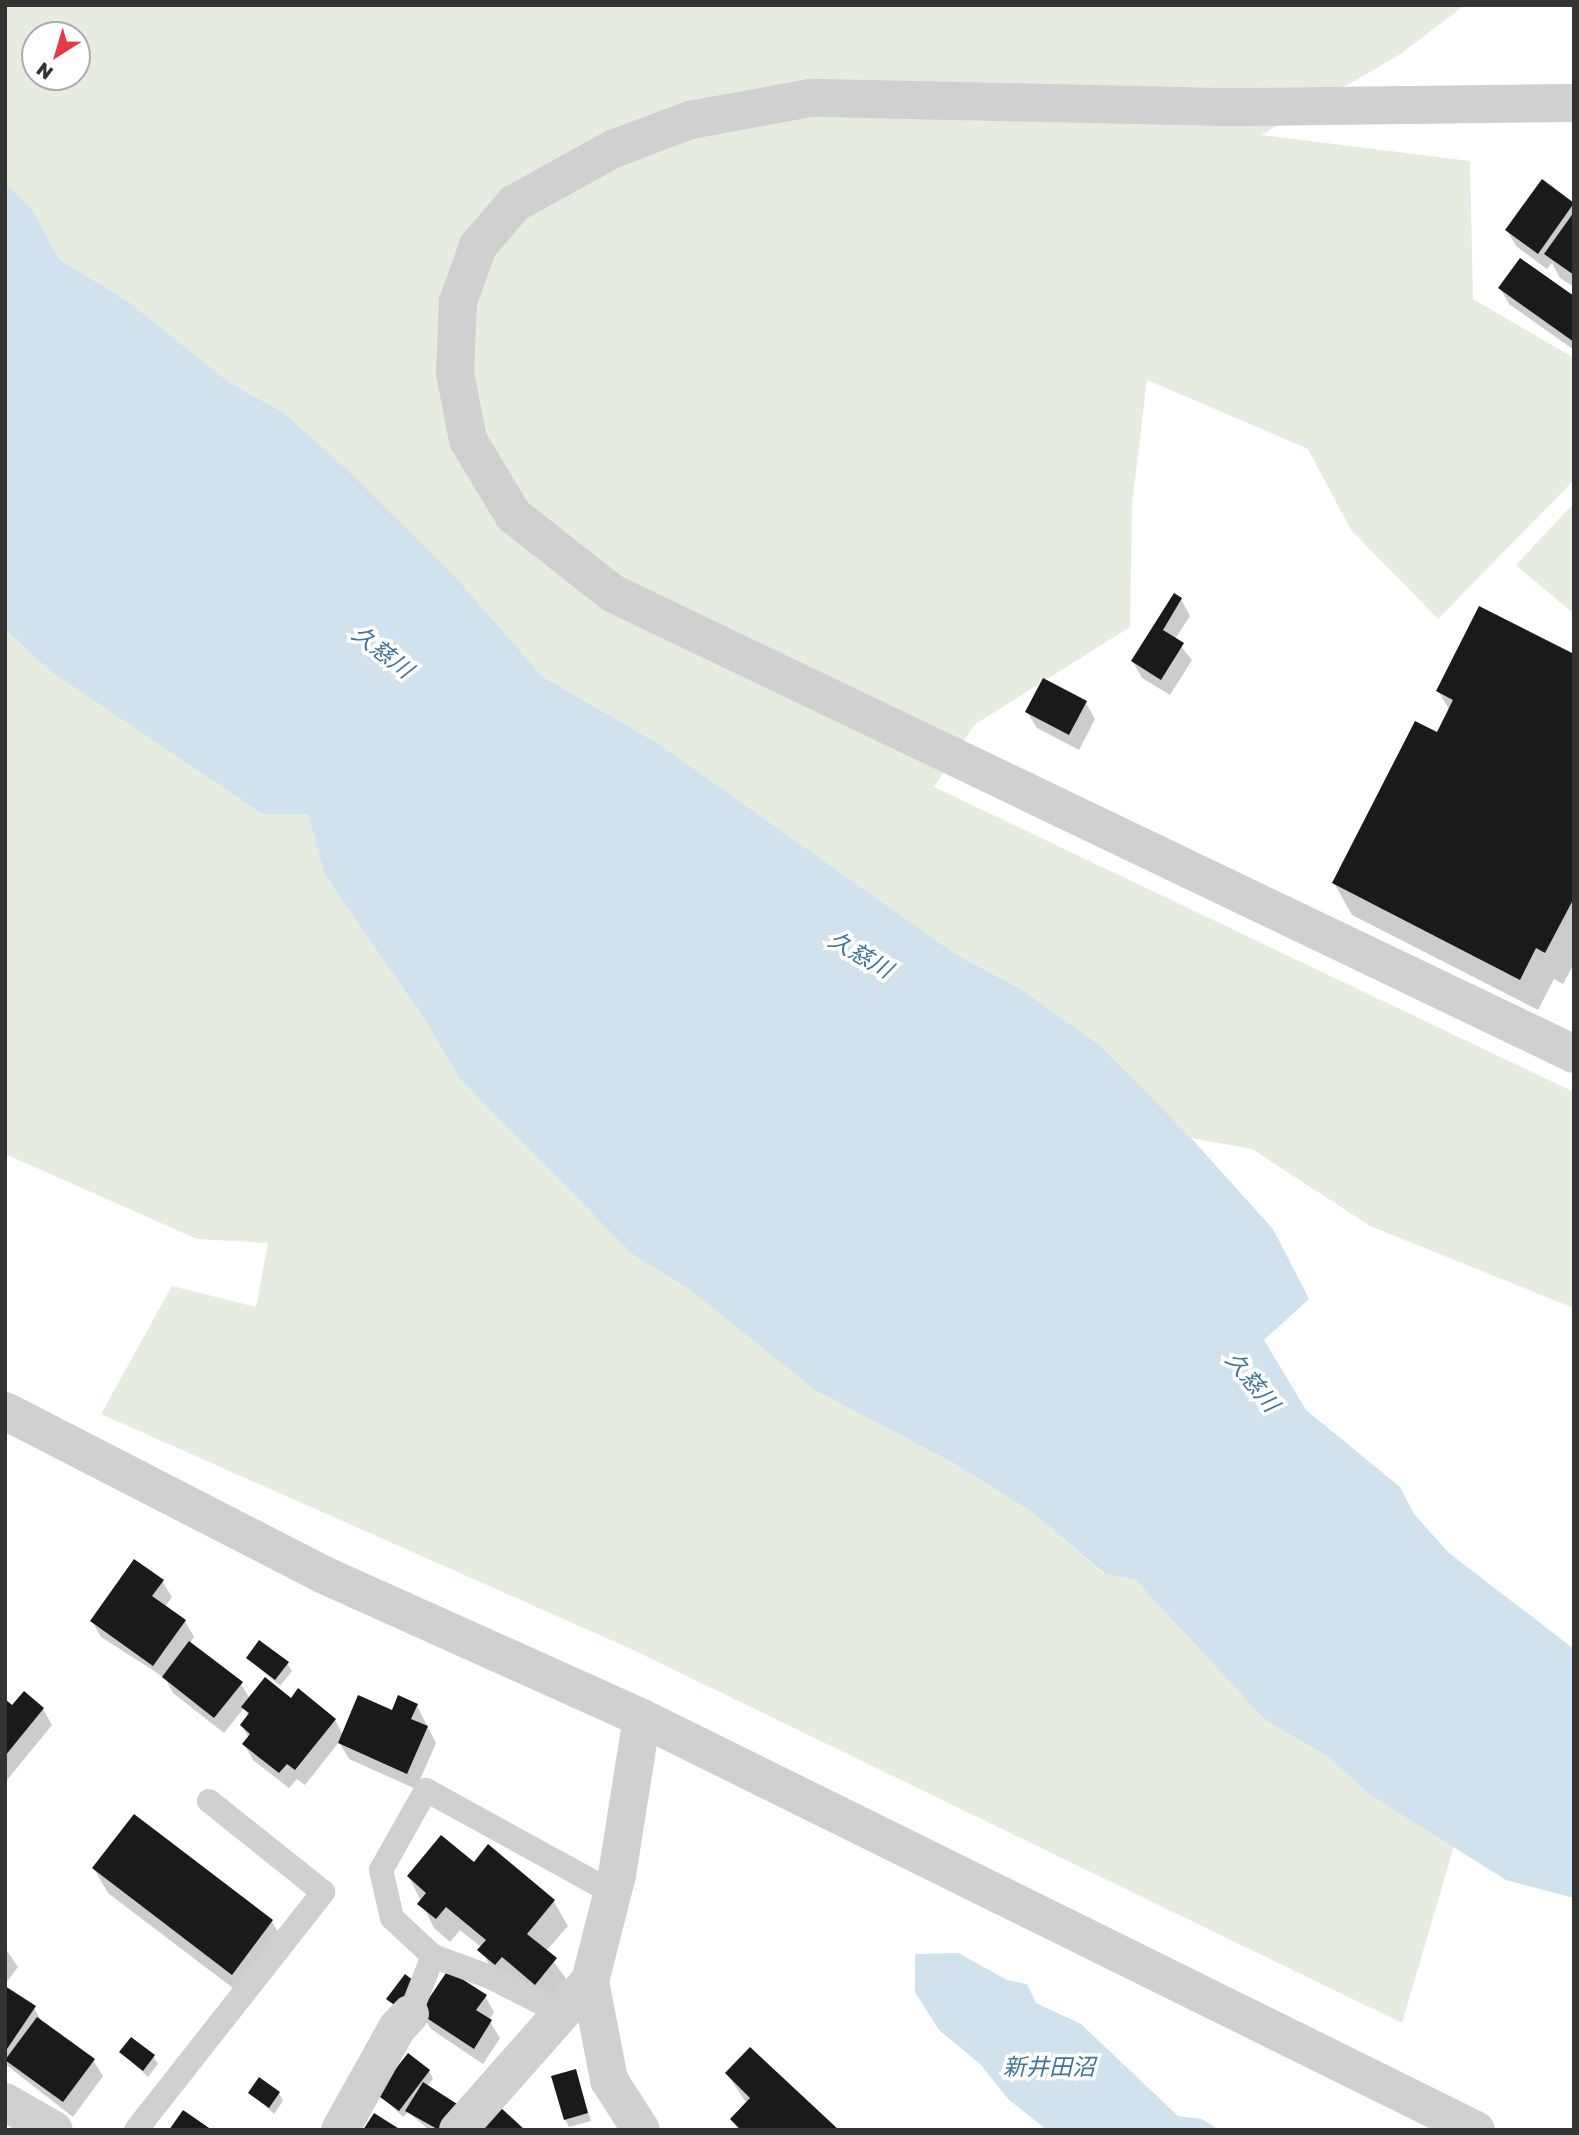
<!DOCTYPE html>
<meta charset="utf-8">
<style>
body{margin:0}
#map{position:relative;width:1579px;height:2135px;overflow:hidden;background:#fff;font-family:"Golos Text","Noto Sans JP",sans-serif}
div>[style]{position:absolute}
.green>*{inset:0;background:#e6ecdf}
.water>*{inset:0;background:#cfe2ee}
.shadow>*{inset:0;background:#0003}
.building>*{inset:0;background:#1a1a1a}
.service>*{height:24px;margin:-12px;padding:0 12px;transform-origin:12px;border-radius:12px;background:#d0d0d0}
.minor>*{height:38px;margin:-19px;padding:0 19px;transform-origin:19px;border-radius:19px;background:#d0d0d0}
span{translate:-50% -50%;white-space:nowrap;text-align:center;line-height:1.15;-webkit-text-stroke:7px #fff;paint-order:stroke}
.water-label{font-size:23px;color:#3f7597;font-style:italic}
.frame{position:absolute;inset:0;border:7px solid #333;pointer-events:none}
.north{position:absolute;left:21px;top:21px;width:70px;height:70px;box-sizing:border-box;background:#fff;border:2px solid #adadad;border-radius:50%;rotate:217deg;font-size:19px;font-weight:700;line-height:28px;text-align:center;color:#333}
.north::after{content:'';display:block;margin:auto;width:24px;height:32px;background:#e63946;clip-path:polygon(50% 0,100% 100%,50% 72%,0 100%)}
</style>
<div id="map">
<div class="green">
<div style="clip-path:polygon(evenodd,5px 5px,1465px 5px,1399px 55px,1261px 135px,1470px 161px,1473px 299px,1574px 358px,1574px 480px,1438px 619px,1351px 530px,1308px 449px,1147px 380px,1132px 505px,1130px 627px,974px 725px,934px 787px,1574px 1092px,1574px 1308px,1370px 1226px,1252px 1149px,1191px 1138px,1101px 1046px,1022px 990px,954px 953px,659px 744px,543px 677px,460px 582px,283px 412px,230px 383px,129px 302px,59px 259px,34px 212px,5px 183px,5px 5px,35px 35px,77px 35px,77px 77px,35px 77px,35px 35px)"></div>
<div style="clip-path:polygon(1574px 503px,1574px 614px,1516px 565px)"></div>
<div style="clip-path:polygon(5px 629px,50px 671px,262px 814px,308px 814px,324px 874px,427px 1023px,459px 1078px,633px 1255px,689px 1289px,816px 1391px,950px 1461px,1032px 1512px,1104px 1574px,1135px 1578px,1265px 1720px,1327px 1756px,1369px 1794px,1454px 1846px,1402px 2023px,631px 1649px,101px 1414px,172px 1286px,256px 1307px,268px 1243px,197px 1239px,5px 1154px)"></div>
</div>
<div class="water">
<div style="clip-path:polygon(5px 183px,34px 212px,59px 259px,129px 302px,230px 383px,283px 412px,343px 466px,460px 582px,543px 677px,659px 744px,954px 953px,1022px 990px,1101px 1046px,1191px 1138px,1273px 1229px,1309px 1299px,1264px 1340px,1306px 1410px,1400px 1487px,1414px 1514px,1449px 1553px,1574px 1649px,1574px 1898px,1506px 1880px,1369px 1794px,1327px 1756px,1265px 1720px,1135px 1579px,1105px 1574px,1032px 1512px,950px 1461px,816px 1391px,689px 1289px,633px 1255px,459px 1078px,427px 1023px,324px 874px,308px 814px,262px 814px,50px 671px,5px 629px)"></div>
<div style="clip-path:polygon(958px 1953px,1007px 1980px,1027px 1984px,1036px 2003px,1081px 2024px,1178px 2116px,1202px 2119px,1219px 2130px,1047px 2130px,1009px 2100px,980px 2064px,939px 2030px,915px 1992px,915px 1954px)"></div>
</div>
<div class="shadow">
<div style="clip-path:polygon(1573px 203px,1574px 287px,1560px 278px,1552px 263px,1547px 269px,1516px 246px,1507px 230px)"></div>
<div style="clip-path:polygon(1500px 288px,1574px 298px,1574px 350px,1509px 304px)"></div>
<div style="clip-path:polygon(1181px 599px,1190px 616px,1175px 639px,1192px 660px,1170px 695px,1142px 678px,1133px 662px)"></div>
<div style="clip-path:polygon(1574px 656px,1574px 964px,1563px 984px,1554px 979px,1538px 1010px,1352px 915px,1334px 883px,1437px 735px,1450px 711px,1438px 691px)"></div>
<div style="clip-path:polygon(1086px 703px,1095px 719px,1079px 750px,1037px 728px,1027px 712px)"></div>
<div style="clip-path:polygon(162px 1581px,172px 1597px,165px 1607px,185px 1621px,194px 1637px,190px 1643px,241px 1684px,250px 1699px,291px 1700px,335px 1720px,343px 1735px,417px 1706px,436px 1743px,416px 1789px,349px 1759px,339px 1742px,305px 1785px,297px 1779px,289px 1788px,253px 1760px,244px 1744px,249px 1738px,242px 1726px,249px 1717px,244px 1708px,224px 1733px,173px 1693px,165px 1678px,101px 1637px,92px 1621px)"></div>
<div style="clip-path:polygon(248px 1658px,287px 1663px,292px 1671px,280px 1686px)"></div>
<div style="clip-path:polygon(5px 1702px,12px 1707px,43px 1709px,52px 1725px,7px 1780px)"></div>
<div style="clip-path:polygon(134px 1816px,272px 1922px,286px 1946px,246px 1998px,108px 1893px,94px 1869px)"></div>
<div style="clip-path:polygon(488px 1847px,554px 1902px,568px 1926px,546px 1951px,569px 1983px,549px 2007px,493px 1974px,481px 1947px,460px 1930px,450px 1942px,434px 1928px,409px 1877px,474px 1864px)"></div>
<div style="clip-path:polygon(5px 1948px,18px 1967px,5px 1984px)"></div>
<div style="clip-path:polygon(5px 1988px,34px 2008px,44px 2025px,93px 2060px,103px 2076px,73px 2117px,5px 2064px)"></div>
<div style="clip-path:polygon(485px 1996px,494px 2012px,489px 2020px,500px 2038px,483px 2064px,431px 2029px,421px 2013px)"></div>
<div style="clip-path:polygon(121px 2052px,153px 2056px,158px 2064px,148px 2077px)"></div>
<div style="clip-path:polygon(429px 2071px,433px 2079px,427px 2086px,448px 2130px,429px 2130px,408px 2112px,403px 2117px,379px 2094px)"></div>
<div style="clip-path:polygon(575px 2071px,591px 2121px,569px 2127px,565px 2119px)"></div>
<div style="clip-path:polygon(727px 2074px,836px 2130px,738px 2130px,732px 2119px,747px 2104px)"></div>
<div style="clip-path:polygon(251px 2093px,279px 2093px,283px 2101px,274px 2114px)"></div>
</div>
<div class="building">
<div style="clip-path:polygon(1542px 179px,1574px 203px,1538px 254px,1505px 230px)"></div>
<div style="clip-path:polygon(1574px 212px,1574px 275px,1544px 254px)"></div>
<div style="clip-path:polygon(1520px 258px,1574px 296px,1574px 342px,1498px 288px)"></div>
<div style="clip-path:polygon(1174px 593px,1182px 598px,1163px 630px,1184px 643px,1161px 680px,1131px 661px)"></div>
<div style="clip-path:polygon(1479px 606px,1574px 654px,1574px 898px,1545px 953px,1536px 948px,1520px 980px,1332px 883px,1415px 721px,1437px 732px,1453px 700px,1436px 691px)"></div>
<div style="clip-path:polygon(1043px 678px,1087px 701px,1069px 735px,1025px 712px)"></div>
<div style="clip-path:polygon(134px 1559px,164px 1580px,152px 1596px,186px 1620px,153px 1666px,90px 1621px)"></div>
<div style="clip-path:polygon(259px 1640px,289px 1662px,275px 1680px,246px 1658px)"></div>
<div style="clip-path:polygon(189px 1641px,243px 1682px,214px 1718px,162px 1677px)"></div>
<div style="clip-path:polygon(265px 1677px,291px 1698px,298px 1688px,336px 1719px,295px 1770px,287px 1764px,279px 1773px,242px 1744px,250px 1734px,240px 1725px,249px 1713px,241px 1707px)"></div>
<div style="clip-path:polygon(24px 1691px,44px 1708px,5px 1756px,5px 1699px,12px 1705px)"></div>
<div style="clip-path:polygon(358px 1695px,392px 1710px,398px 1695px,418px 1704px,411px 1719px,428px 1726px,407px 1774px,338px 1743px)"></div>
<div style="clip-path:polygon(134px 1814px,273px 1920px,232px 1975px,92px 1868px)"></div>
<div style="clip-path:polygon(441px 1835px,474px 1862px,488px 1844px,555px 1900px,527px 1934px,557px 1958px,535px 1985px,502px 1957px,495px 1965px,477px 1950px,486px 1940px,446px 1907px,436px 1919px,417px 1904px,426px 1893px,407px 1876px)"></div>
<div style="clip-path:polygon(448px 1970px,487px 1995px,476px 2010px,492px 2020px,474px 2049px,419px 2013px)"></div>
<div style="clip-path:polygon(405px 1974px,418px 1984px,400px 2009px,386px 1999px)"></div>
<div style="clip-path:polygon(5px 1986px,36px 2006px,5px 2052px)"></div>
<div style="clip-path:polygon(37px 2017px,95px 2059px,63px 2102px,5px 2060px)"></div>
<div style="clip-path:polygon(131px 2037px,155px 2055px,143px 2071px,119px 2052px)"></div>
<div style="clip-path:polygon(750px 2047px,839px 2130px,741px 2130px,730px 2119px,750px 2098px,725px 2073px)"></div>
<div style="clip-path:polygon(408px 2053px,430px 2070px,399px 2111px,376px 2094px)"></div>
<div style="clip-path:polygon(576px 2069px,588px 2113px,564px 2120px,551px 2076px)"></div>
<div style="clip-path:polygon(259px 2077px,280px 2092px,269px 2108px,248px 2093px)"></div>
<div style="clip-path:polygon(423px 2082px,457px 2104px,439px 2130px,405px 2111px)"></div>
<div style="clip-path:polygon(499px 2106px,525px 2130px,477px 2130px)"></div>
<div style="clip-path:polygon(183px 2110px,212px 2130px,169px 2130px)"></div>
<div style="clip-path:polygon(374px 2113px,401px 2130px,363px 2130px)"></div>
</div>
<div class="service">
<div style="left:433px;top:1956px;width:61px;rotate:20.2deg"></div>
<div style="left:490px;top:1977px;width:77px;rotate:26.9deg"></div>
<div style="left:410px;top:2014px;width:62px;rotate:-68.4deg"></div>
<div style="left:433px;top:1956px;width:56px;rotate:-137.2deg"></div>
<div style="left:392px;top:1918px;width:49px;rotate:-102.9deg"></div>
<div style="left:381px;top:1870px;width:92px;rotate:-60.6deg"></div>
<div style="left:426px;top:1790px;width:213px;rotate:28.8deg"></div>
<div style="left:136px;top:2130px;width:303px;rotate:-51.8deg"></div>
<div style="left:323px;top:1892px;width:146px;rotate:-141.4deg"></div>
</div>
<div class="minor">
<div style="left:1574px;top:103px;width:352px;rotate:179.3deg"></div>
<div style="left:1222px;top:107px;width:412px;rotate:-178.7deg"></div>
<div style="left:810px;top:98px;width:122px;rotate:169.6deg"></div>
<div style="left:690px;top:120px;width:82px;rotate:159.4deg"></div>
<div style="left:613px;top:149px;width:112px;rotate:151.1deg"></div>
<div style="left:515px;top:203px;width:57px;rotate:130.7deg"></div>
<div style="left:478px;top:246px;width:59px;rotate:109.7deg"></div>
<div style="left:458px;top:302px;width:71px;rotate:92.4deg"></div>
<div style="left:455px;top:373px;width:68px;rotate:79deg"></div>
<div style="left:468px;top:440px;width:87px;rotate:59deg"></div>
<div style="left:513px;top:515px;width:126px;rotate:38.2deg"></div>
<div style="left:612px;top:593px;width:1067px;rotate:25.6deg"></div>
<div style="left:5px;top:1411px;width:359px;rotate:27.2deg"></div>
<div style="left:324px;top:1575px;width:349px;rotate:24.2deg"></div>
<div style="left:642px;top:1718px;width:930px;rotate:26.29deg"></div>
<div style="left:590px;top:1981px;width:101px;rotate:79.1deg"></div>
<div style="left:609px;top:2080px;width:59px;rotate:57.4deg"></div>
<div style="left:5px;top:2102px;width:56px;rotate:29.7deg"></div>
<div style="left:340px;top:2130px;width:117px;rotate:-60.8deg"></div>
<div style="left:397px;top:2028px;width:19px;rotate:-47deg"></div>
<div style="left:458px;top:2130px;width:199px;rotate:-48.5deg"></div>
<div style="left:590px;top:1981px;width:109px;rotate:-75.7deg"></div>
<div style="left:617px;top:1875px;width:159px;rotate:-81deg"></div>
</div>
<div class="water-label">
<span style="left:383px;top:651px;rotate:38deg">久慈川</span>
<span style="left:861px;top:954px;rotate:30deg">久慈川</span>
<span style="left:1253px;top:1381px;rotate:51deg">久慈川</span>
<span style="left:1049px;top:2066px">新井田沼</span>
</div>
<div class="frame"></div>
<div class="north">N</div>
</div>
